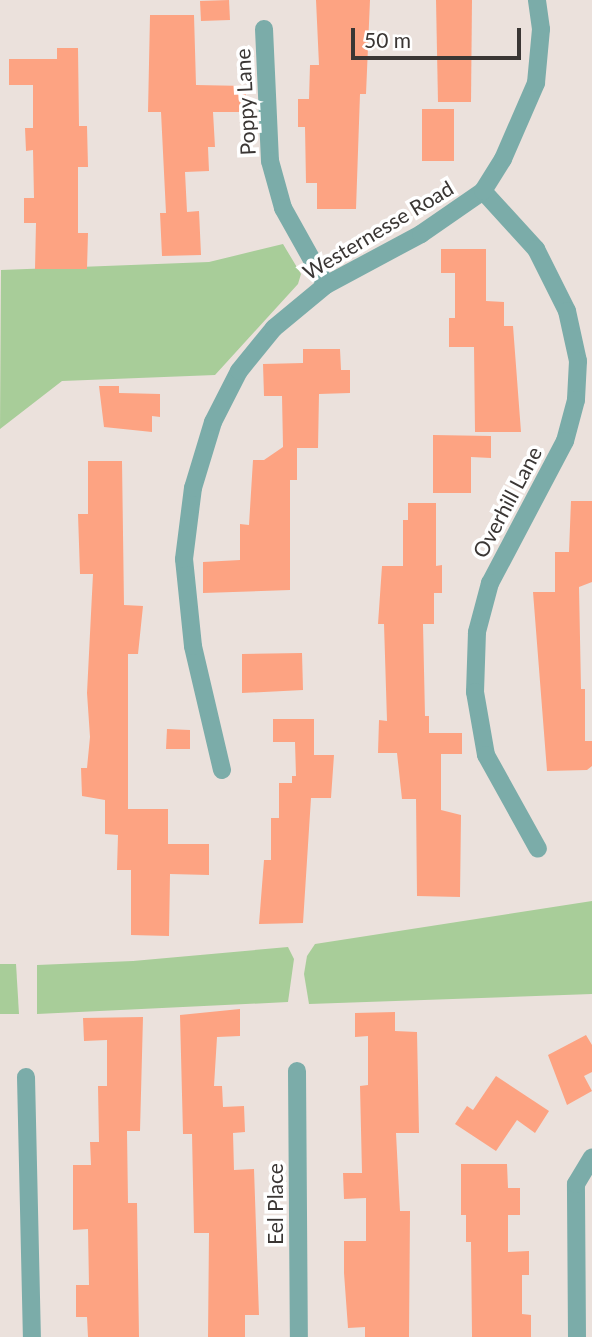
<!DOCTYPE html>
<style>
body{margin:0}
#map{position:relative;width:592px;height:1337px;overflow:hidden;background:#ebe1dc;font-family:Lato,sans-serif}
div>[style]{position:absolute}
.green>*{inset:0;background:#a8cd99}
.building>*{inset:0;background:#fda382}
.minor>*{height:18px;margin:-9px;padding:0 9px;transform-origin:9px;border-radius:9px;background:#7baca9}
span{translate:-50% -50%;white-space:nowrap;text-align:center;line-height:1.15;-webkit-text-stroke:7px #fff;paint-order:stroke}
.street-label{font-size:21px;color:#3a3634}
.scale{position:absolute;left:351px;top:28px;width:170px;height:32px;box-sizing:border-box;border:4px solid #3a3634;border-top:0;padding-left:9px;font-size:21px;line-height:24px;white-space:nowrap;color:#3a3634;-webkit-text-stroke:5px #fff;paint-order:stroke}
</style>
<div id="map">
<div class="green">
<div style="clip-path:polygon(283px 244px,301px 274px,298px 284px,215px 375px,62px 381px,0 429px,1px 270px,209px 262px)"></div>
<div style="clip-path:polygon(592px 901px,592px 994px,309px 1004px,304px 974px,307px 956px,315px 944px)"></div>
<div style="clip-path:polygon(288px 947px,294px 959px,288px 1002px,37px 1014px,37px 965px,133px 961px)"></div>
<div style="clip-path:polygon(0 964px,16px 964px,19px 1014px,0 1014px)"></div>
</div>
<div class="building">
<div style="clip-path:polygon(229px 0,230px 20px,201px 21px,200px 1px)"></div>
<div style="clip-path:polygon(316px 0,370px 0,366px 94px,360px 94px,356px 209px,317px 209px,317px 183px,306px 183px,305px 127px,298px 127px,298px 99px,309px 99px,310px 65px,319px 65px)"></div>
<div style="clip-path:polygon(436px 0,472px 0,471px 102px,438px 102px)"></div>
<div style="clip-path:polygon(150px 15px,194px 15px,196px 85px,246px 86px,246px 112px,213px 112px,215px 147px,208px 147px,209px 171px,185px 172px,187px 212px,199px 211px,201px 255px,162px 256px,160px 213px,166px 213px,161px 112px,148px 112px)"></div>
<div style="clip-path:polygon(57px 48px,78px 48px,79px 126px,87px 126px,88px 167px,78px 167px,78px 233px,88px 233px,87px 269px,35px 269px,36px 223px,24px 223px,24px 198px,34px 198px,33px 150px,26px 151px,25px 128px,33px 128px,33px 85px,9px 85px,9px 59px,57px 59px)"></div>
<div style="clip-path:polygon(422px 109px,454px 109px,454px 161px,422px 161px)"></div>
<div style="clip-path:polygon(441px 249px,486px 249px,486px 301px,504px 302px,504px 326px,513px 326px,521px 432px,475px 432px,474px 347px,449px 347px,449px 318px,455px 318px,455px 273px,441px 273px)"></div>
<div style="clip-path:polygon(303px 349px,340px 349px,341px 370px,350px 370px,350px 393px,319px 394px,318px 448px,297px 448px,297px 480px,290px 480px,290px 590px,203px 593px,203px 562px,240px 560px,240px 524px,249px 525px,253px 460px,264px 460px,283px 447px,282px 396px,264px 396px,263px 364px,303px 363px)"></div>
<div style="clip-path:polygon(99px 386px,119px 386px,119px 393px,160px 394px,160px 417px,152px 416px,152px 432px,104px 427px)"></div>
<div style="clip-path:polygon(433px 435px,491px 436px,491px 458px,471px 457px,471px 493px,433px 493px)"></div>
<div style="clip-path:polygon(88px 461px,122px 461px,124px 605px,143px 606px,138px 654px,128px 654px,128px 809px,168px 809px,168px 844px,209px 844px,209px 875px,170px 874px,169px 936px,131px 935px,131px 870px,117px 870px,118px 835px,105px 834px,105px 800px,82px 796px,81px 768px,87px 768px,90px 737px,87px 693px,93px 574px,80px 574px,78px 514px,88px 514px)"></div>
<div style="clip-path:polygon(571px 501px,592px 501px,592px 582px,579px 587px,581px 689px,585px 689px,585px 741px,592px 741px,592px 766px,587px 770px,547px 771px,533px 592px,555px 592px,555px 552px,569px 552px)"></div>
<div style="clip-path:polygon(408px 503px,436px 503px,436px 566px,442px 565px,442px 593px,434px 593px,434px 624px,423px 624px,425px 716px,429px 716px,429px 733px,462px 733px,462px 754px,441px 754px,441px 810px,461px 815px,460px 897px,417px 896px,416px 799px,402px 799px,397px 753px,378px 753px,379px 720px,387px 721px,384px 624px,378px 624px,382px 566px,403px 566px,403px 520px,408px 520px)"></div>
<div style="clip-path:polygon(302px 653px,303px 690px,242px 693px,242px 654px)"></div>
<div style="clip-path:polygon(273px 719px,314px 719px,314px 755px,334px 755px,331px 798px,311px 798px,303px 923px,259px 924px,264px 860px,271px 860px,271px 818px,279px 818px,279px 783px,292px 783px,292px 776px,296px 776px,295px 742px,273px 742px)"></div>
<div style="clip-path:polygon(167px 729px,190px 730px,190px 749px,166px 749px)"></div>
<div style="clip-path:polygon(240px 1009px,240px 1036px,217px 1037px,214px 1086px,222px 1086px,223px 1107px,244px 1106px,245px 1132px,233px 1133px,234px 1170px,254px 1169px,259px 1315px,245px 1315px,245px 1337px,208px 1337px,209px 1233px,194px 1233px,192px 1134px,183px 1134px,180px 1015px)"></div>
<div style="clip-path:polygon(395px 1012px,395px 1031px,417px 1032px,419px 1133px,396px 1133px,400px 1211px,410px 1211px,409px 1337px,365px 1337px,365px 1327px,348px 1328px,344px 1273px,344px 1241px,366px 1241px,366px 1198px,344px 1199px,343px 1173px,362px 1173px,360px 1086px,368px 1085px,368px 1036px,355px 1037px,355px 1013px)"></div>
<div style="clip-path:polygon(143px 1017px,140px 1131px,127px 1131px,128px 1203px,137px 1203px,139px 1337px,88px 1337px,87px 1317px,76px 1317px,76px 1285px,89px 1285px,88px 1229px,73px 1230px,73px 1165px,91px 1165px,90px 1142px,99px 1142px,98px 1086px,107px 1086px,107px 1040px,84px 1041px,83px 1018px)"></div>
<div style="clip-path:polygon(586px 1035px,592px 1045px,592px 1072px,584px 1076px,592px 1091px,567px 1105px,548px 1055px)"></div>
<div style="clip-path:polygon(496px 1076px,549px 1111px,535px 1133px,517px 1120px,496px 1151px,455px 1124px,467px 1106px,473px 1110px)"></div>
<div style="clip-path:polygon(461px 1164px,507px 1164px,508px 1188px,520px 1188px,520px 1215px,508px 1215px,508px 1252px,529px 1251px,529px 1275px,522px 1275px,522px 1314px,531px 1315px,531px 1337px,472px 1337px,471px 1242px,466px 1242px,466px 1215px,461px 1215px)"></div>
</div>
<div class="minor">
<div style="left:264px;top:29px;width:132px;rotate:87.4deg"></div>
<div style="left:270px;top:161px;width:49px;rotate:74.5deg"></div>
<div style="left:283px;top:208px;width:88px;rotate:60.8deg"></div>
<div style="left:483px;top:191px;width:79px;rotate:47.6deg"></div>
<div style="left:536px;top:249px;width:69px;rotate:63.4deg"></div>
<div style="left:567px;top:311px;width:51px;rotate:77.6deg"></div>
<div style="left:578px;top:361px;width:39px;rotate:93deg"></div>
<div style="left:576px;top:400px;width:42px;rotate:105deg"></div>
<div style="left:565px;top:441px;width:161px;rotate:117.8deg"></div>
<div style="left:490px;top:583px;width:51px;rotate:104.9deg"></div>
<div style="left:477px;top:632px;width:60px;rotate:91.9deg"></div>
<div style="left:475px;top:692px;width:64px;rotate:80.1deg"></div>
<div style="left:486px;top:755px;width:107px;rotate:61deg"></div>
<div style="left:222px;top:770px;width:127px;rotate:-103.2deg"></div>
<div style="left:193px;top:646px;width:87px;rotate:-95.9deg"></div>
<div style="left:184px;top:559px;width:72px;rotate:-82.8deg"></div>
<div style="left:193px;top:488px;width:69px;rotate:-73.1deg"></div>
<div style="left:213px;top:422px;width:57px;rotate:-63deg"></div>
<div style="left:239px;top:371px;width:55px;rotate:-50.9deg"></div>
<div style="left:274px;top:328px;width:67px;rotate:-39.6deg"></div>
<div style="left:326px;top:285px;width:108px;rotate:-28.2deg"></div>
<div style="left:421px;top:234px;width:75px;rotate:-34.7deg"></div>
<div style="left:483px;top:191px;width:38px;rotate:-58deg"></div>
<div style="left:503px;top:159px;width:83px;rotate:-66.5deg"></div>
<div style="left:536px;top:83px;width:54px;rotate:-84.7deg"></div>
<div style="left:541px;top:29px;width:29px;rotate:-98deg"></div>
<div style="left:297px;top:1071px;width:266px;rotate:89.6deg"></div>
<div style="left:26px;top:1077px;width:260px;rotate:88.7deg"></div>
<div style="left:577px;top:1337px;width:153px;rotate:-90.4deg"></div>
<div style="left:576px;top:1184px;width:31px;rotate:-59deg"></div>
</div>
<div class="street-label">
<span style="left:245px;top:102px;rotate:-93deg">Poppy Lane</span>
<span style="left:378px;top:230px;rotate:-31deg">Westernesse Road</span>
<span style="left:507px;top:502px;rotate:-62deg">Overhill Lane</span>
<span style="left:275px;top:1204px;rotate:-90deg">Eel Place</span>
</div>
<div class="scale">50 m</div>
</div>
